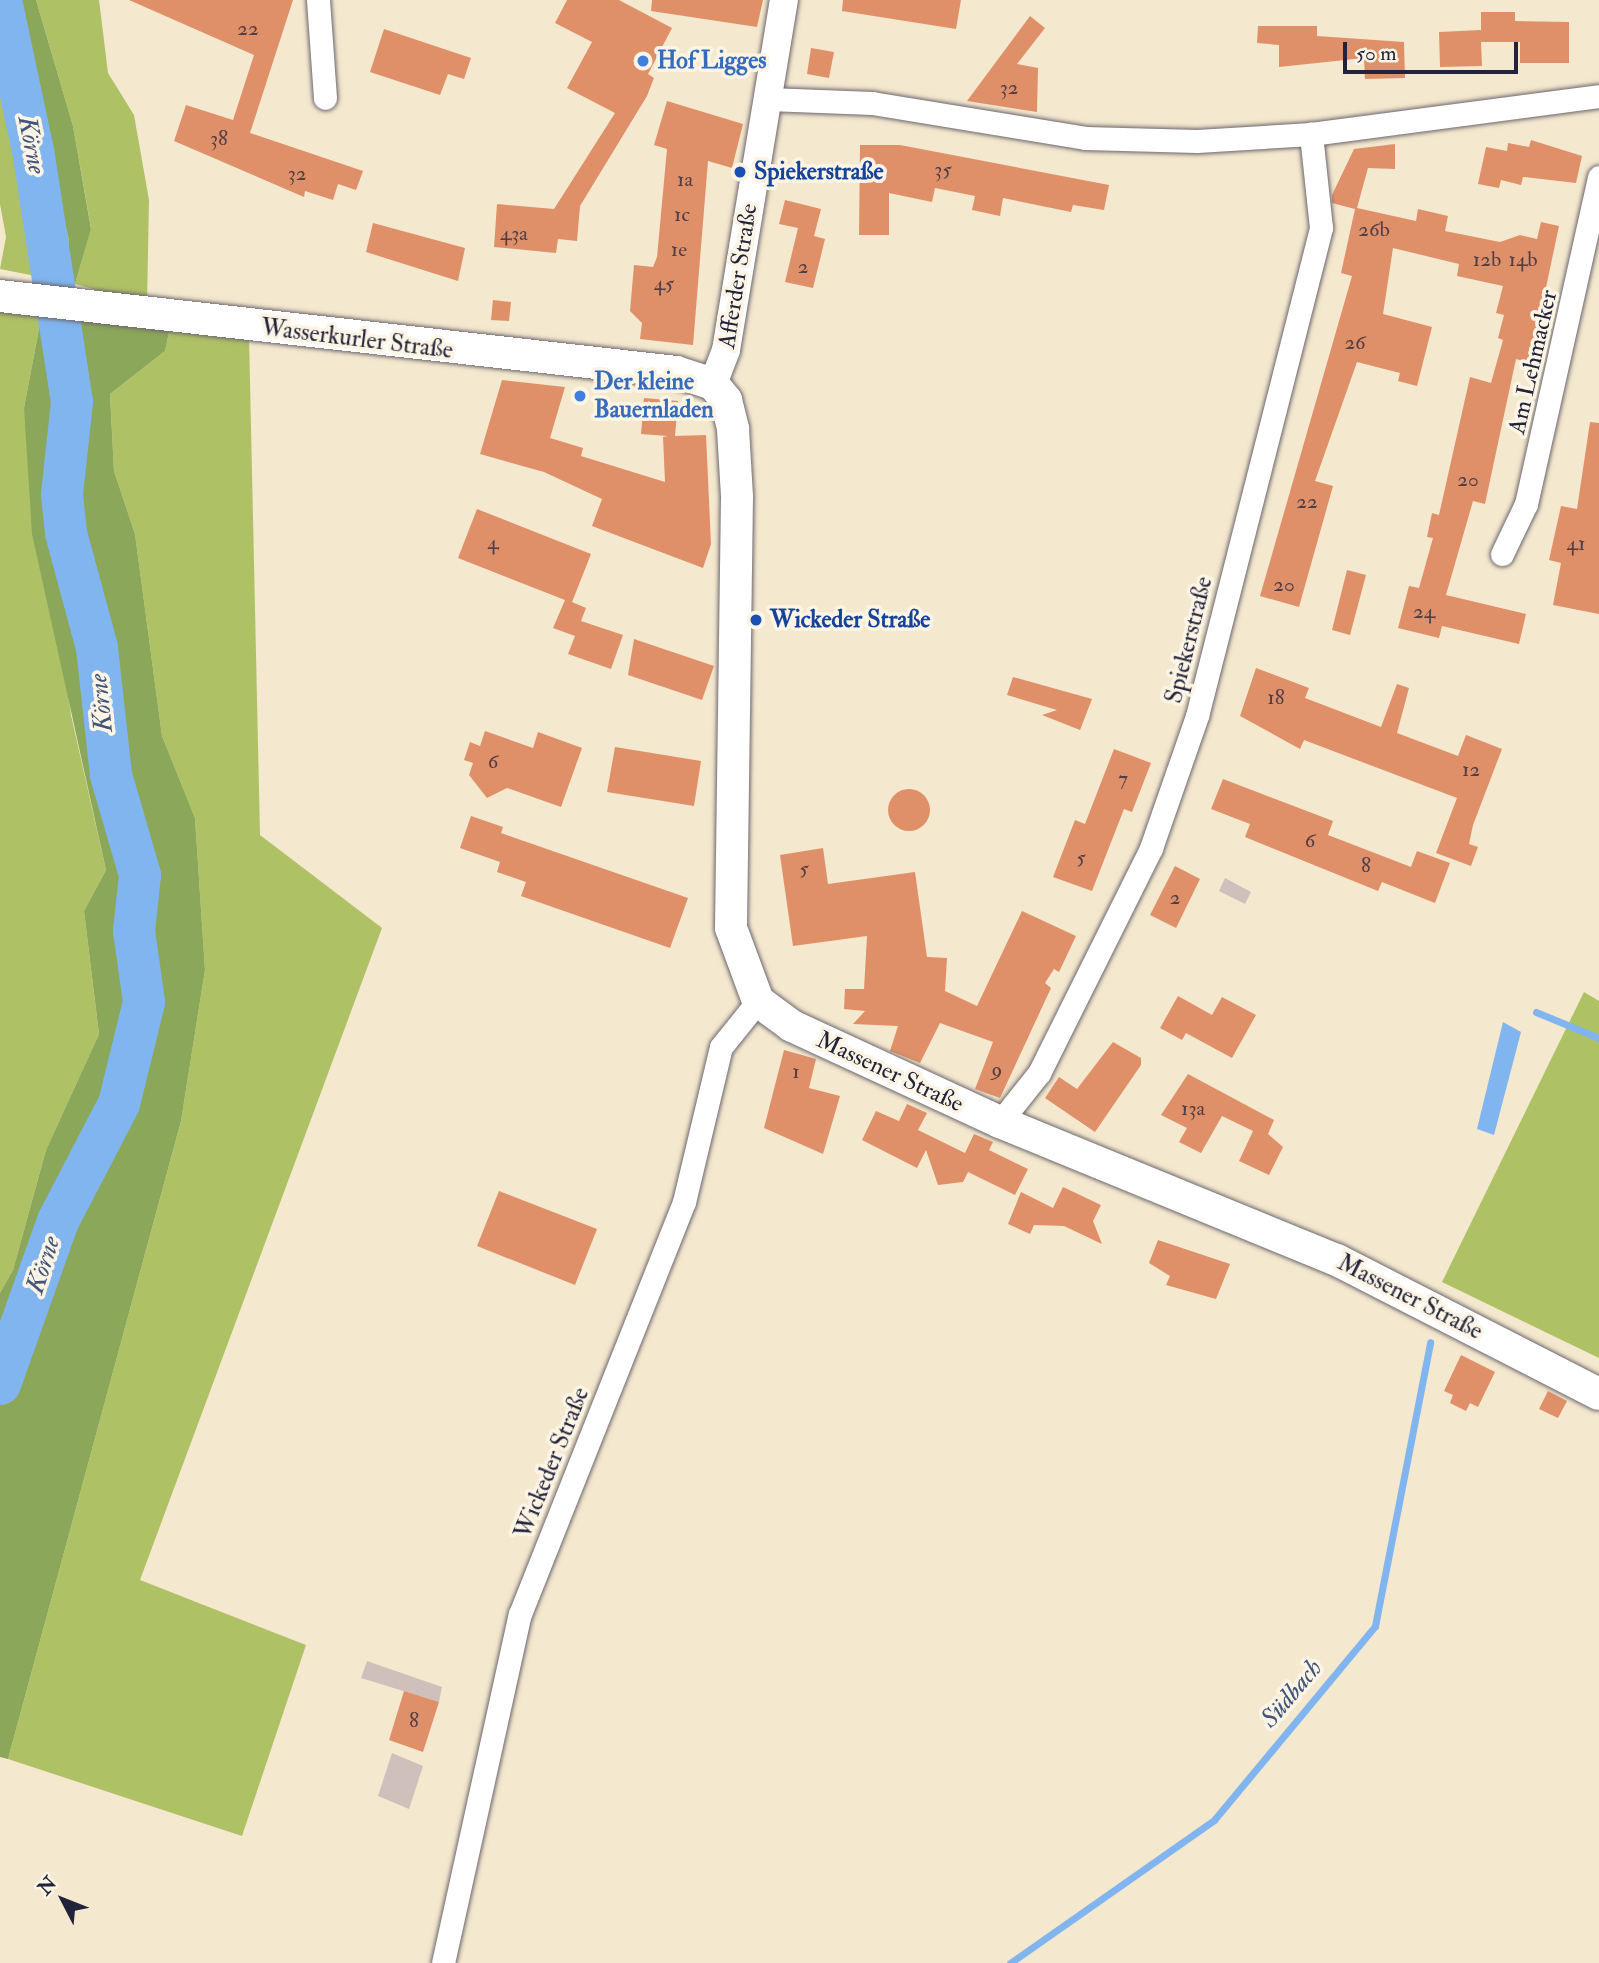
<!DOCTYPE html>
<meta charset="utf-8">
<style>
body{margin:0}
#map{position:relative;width:1599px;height:1963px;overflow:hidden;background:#f4e8ce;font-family:"IM FELL Double Pica",serif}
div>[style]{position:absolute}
.industrial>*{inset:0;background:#d0c0bc}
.green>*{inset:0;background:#afc165}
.forest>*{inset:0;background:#8ba75a}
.water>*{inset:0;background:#81b5ef}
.stream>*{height:7px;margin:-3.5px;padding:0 3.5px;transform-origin:3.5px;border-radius:3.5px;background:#81b5ef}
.river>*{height:42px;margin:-21px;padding:0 21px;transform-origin:21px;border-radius:21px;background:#81b5ef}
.building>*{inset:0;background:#df9069}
.round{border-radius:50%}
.roads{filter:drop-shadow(0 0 2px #6c676e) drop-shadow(0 0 2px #6c676e)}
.minor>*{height:23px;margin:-11.5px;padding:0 11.5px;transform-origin:11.5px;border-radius:11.5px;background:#fff}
.tertiary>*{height:28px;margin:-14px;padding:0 14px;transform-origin:14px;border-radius:14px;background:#fff}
.secondary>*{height:32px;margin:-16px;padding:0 16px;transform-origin:16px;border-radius:16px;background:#fff}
.dots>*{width:19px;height:19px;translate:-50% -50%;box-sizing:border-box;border:4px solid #fcf5e5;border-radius:50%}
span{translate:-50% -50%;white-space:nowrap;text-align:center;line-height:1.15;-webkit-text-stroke:7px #fcf5e5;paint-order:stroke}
.number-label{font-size:21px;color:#513e46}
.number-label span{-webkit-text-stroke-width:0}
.shop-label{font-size:24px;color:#366cbe;font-weight:700}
.left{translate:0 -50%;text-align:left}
.transit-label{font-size:24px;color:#164399;font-weight:700}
.street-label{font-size:24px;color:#22223b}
.water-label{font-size:26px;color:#43557a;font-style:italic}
.north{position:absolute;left:28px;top:1865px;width:70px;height:70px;-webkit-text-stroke:5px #fcf5e5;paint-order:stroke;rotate:312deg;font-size:19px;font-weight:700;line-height:28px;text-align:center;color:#22223b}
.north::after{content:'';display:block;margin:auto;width:24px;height:32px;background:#22223b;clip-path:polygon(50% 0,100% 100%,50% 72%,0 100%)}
.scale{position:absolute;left:1343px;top:42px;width:175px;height:32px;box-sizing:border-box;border:4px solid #22223b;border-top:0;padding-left:9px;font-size:21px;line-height:24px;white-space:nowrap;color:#22223b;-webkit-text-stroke:5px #fcf5e5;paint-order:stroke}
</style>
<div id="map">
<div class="industrial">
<div style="clip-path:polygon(1225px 878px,1251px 892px,1245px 904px,1219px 891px)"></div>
<div style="clip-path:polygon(367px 1661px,442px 1687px,439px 1702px,361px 1678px)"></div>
<div style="clip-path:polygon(392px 1753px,423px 1766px,409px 1809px,378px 1796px)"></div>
</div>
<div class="green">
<div style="clip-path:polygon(0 0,19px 0,35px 108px,69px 240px,61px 281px,0 269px,6px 237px,0 204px)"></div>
<div style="clip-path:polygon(36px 0,99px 0,108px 73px,134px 115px,149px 200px,147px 304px,75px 284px,91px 228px,73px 126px)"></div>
<div style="clip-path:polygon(0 308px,42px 313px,24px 408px,71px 715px,106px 870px,84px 911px,99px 1034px,46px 1150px,13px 1270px,0 1293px)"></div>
<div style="clip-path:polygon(170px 328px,249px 336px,260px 835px,382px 928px,140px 1580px,306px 1645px,242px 1836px,8px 1759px,181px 1121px,205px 970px,195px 818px,162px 736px,135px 534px,114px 471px,110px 394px,165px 351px)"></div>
<div style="clip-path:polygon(1584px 992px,1599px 1001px,1599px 1358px,1442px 1282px)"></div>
</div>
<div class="forest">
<div style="clip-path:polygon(19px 0,36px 0,73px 126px,91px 229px,75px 284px,61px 281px,69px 240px,35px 108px)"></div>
<div style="clip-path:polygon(42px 313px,170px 328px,165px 351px,110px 394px,114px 471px,135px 534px,162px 736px,195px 818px,205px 970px,181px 1121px,8px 1759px,0 1757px,0 1293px,13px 1270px,46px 1150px,99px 1034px,84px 911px,106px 870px,32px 534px,24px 408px)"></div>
</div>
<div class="water">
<div style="clip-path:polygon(1503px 1022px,1521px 1032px,1494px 1135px,1477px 1129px)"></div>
</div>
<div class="stream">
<div style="left:1536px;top:1012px;width:68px;rotate:22.4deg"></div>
<div style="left:1010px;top:1963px;width:249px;rotate:-35deg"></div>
<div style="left:1214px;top:1820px;width:252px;rotate:-50.3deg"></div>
<div style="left:1375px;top:1626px;width:289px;rotate:-79deg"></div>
</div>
<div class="river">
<div style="left:0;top:1384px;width:173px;rotate:-70.4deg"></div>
<div style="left:58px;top:1221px;width:132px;rotate:-62.5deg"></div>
<div style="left:119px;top:1104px;width:105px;rotate:-76.2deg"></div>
<div style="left:144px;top:1002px;width:72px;rotate:-98deg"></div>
<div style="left:134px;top:931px;width:56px;rotate:-83.9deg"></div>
<div style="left:140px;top:875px;width:104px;rotate:-106.2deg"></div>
<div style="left:111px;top:775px;width:128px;rotate:-96.3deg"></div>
<div style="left:97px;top:648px;width:119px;rotate:-105.1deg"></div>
<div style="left:66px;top:533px;width:39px;rotate:-96deg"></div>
<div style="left:62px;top:494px;width:93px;rotate:-83.8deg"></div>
<div style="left:72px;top:402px;width:254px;rotate:-98.8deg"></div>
<div style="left:33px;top:151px;width:154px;rotate:-102deg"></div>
</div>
<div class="building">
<div style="clip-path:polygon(129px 0,293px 0,250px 133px,363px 171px,356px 190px,338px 184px,333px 200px,305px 191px,304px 197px,174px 141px,186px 105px,233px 120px,254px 55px)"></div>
<div style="clip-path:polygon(567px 0,619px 0,672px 28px,648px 74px,654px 78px,647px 96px,580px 206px,577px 241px,558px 239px,556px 253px,494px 247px,497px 204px,554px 209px,615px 113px,567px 88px,592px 42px,555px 23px)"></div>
<div style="clip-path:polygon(652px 0,763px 0,757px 27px,651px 11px)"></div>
<div style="clip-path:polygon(843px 0,961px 0,956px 29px,842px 11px)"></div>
<div style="clip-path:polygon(1481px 12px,1515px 12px,1515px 21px,1569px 22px,1569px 63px,1520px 63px,1520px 42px,1481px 42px,1482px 66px,1440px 67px,1439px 32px,1481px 30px)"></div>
<div style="clip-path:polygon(1030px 16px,1045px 28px,1017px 64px,1038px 68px,1037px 112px,967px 101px)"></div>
<div style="clip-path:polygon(1258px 26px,1317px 26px,1317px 36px,1404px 42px,1405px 78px,1365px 79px,1364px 58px,1279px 67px,1279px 45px,1257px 43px)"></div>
<div style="clip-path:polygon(384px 29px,471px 58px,464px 79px,448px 74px,440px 95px,370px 72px)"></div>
<div style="clip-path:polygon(811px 48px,834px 52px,829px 78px,807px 74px)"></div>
<div style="clip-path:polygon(667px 101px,743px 124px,732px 168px,708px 161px,693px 345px,640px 339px,642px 323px,630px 311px,634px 265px,653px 267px,657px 257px,667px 149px,654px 145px)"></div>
<div style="clip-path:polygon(1531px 140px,1582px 156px,1576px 183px,1523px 177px,1521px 185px,1501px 180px,1499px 188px,1478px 184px,1486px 147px,1507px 151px,1508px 143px,1529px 147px)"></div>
<div style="clip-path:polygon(1395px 144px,1395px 169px,1368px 168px,1357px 208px,1416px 221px,1418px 209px,1448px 216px,1445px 231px,1500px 242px,1520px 235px,1537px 239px,1541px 222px,1559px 226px,1530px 363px,1516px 359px,1485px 504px,1473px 501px,1446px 595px,1526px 614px,1519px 644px,1442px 626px,1439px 638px,1398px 628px,1409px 586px,1419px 588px,1433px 538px,1427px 537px,1432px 513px,1439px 515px,1470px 377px,1491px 383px,1503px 340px,1498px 338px,1504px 315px,1496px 313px,1503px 286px,1457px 276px,1459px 264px,1393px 248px,1383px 314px,1432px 327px,1417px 386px,1398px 381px,1400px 373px,1357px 362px,1315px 481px,1333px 486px,1299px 607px,1260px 596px,1352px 276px,1341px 273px,1355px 209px,1332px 203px,1332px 195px,1354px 149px)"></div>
<div style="clip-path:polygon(860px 145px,900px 145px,1109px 185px,1104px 210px,1073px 205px,1071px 212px,1003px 198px,1000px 216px,972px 210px,975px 196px,935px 188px,932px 202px,889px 193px,889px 235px,859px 235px)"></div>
<div style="clip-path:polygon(785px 200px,821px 209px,814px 236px,825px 239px,813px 288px,785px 282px,798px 228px,779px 224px)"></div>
<div style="clip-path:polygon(373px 223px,465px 248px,458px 281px,366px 252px)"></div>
<div style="clip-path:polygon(493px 300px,511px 302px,509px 321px,491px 320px)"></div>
<div style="clip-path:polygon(502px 380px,565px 387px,550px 438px,583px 448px,581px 456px,665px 482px,663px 437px,668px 436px,641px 434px,644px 398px,678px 401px,675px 436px,706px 435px,711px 544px,703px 568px,592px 526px,602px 499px,544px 472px,480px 454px)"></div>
<div style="clip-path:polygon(1590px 422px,1599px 423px,1599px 614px,1553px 605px,1561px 563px,1549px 560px,1561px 506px,1577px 509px)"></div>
<div style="clip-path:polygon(477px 509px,591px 554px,572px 602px,586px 608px,581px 621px,623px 635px,611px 669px,568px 654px,575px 636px,553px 628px,565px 600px,458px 558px)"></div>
<div style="clip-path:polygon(1347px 570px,1366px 575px,1350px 635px,1332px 630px)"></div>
<div style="clip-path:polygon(634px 639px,714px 666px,702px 700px,628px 675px)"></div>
<div style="clip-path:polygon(1256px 668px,1309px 688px,1305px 698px,1381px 727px,1397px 684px,1409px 688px,1397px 733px,1458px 756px,1466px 735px,1502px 749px,1473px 825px,1469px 844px,1478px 847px,1471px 866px,1436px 853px,1457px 798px,1304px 740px,1300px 749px,1240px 716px)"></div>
<div style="clip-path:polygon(1013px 677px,1092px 699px,1080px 730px,1042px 715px,1057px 710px,1007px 695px)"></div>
<div style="clip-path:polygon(485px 731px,533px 748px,538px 732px,582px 748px,561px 807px,507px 788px,487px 798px,469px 775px,473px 763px,464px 760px,470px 742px,480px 746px)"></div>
<div style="clip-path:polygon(615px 747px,701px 761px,694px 806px,607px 792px)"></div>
<div style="clip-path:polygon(1114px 749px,1151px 763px,1132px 812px,1124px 809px,1092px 891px,1053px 877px,1075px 820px,1085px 824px)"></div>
<div style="clip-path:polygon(1223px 779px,1333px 821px,1328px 835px,1411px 867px,1417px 851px,1450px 863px,1435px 903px,1382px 882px,1378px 891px,1245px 837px,1250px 824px,1211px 809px)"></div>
<div class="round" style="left:888px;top:789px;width:42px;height:42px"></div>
<div style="clip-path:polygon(471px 816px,503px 827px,501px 833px,688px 898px,670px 948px,521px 896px,526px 882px,497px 872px,500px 862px,460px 848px)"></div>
<div style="clip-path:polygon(823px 848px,828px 884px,915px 872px,927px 957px,947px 958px,945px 991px,977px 1006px,1022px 911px,1076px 936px,1059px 972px,1054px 969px,1045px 983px,1051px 988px,1000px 1098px,975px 1089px,993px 1042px,940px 1023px,920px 1063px,890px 1051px,898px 1026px,853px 1024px,865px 1011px,844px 1009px,845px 989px,864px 989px,867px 936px,793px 946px,780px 855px)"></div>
<div style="clip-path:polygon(1175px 866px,1200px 879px,1176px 928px,1150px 915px)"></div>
<div style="clip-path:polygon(1178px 996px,1212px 1015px,1222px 997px,1256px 1015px,1232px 1058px,1186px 1033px,1182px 1040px,1160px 1028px)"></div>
<div style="clip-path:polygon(1113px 1042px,1141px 1058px,1141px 1065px,1095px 1132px,1045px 1098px,1059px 1077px,1077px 1089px)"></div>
<div style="clip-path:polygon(784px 1050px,816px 1059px,809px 1088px,840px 1096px,823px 1154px,764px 1128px)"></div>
<div style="clip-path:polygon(1188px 1074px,1274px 1120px,1268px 1134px,1283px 1147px,1269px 1175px,1239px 1161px,1253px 1131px,1222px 1116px,1201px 1153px,1179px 1142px,1187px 1128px,1161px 1115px)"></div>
<div style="clip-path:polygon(907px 1104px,927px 1113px,918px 1130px,965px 1153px,974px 1134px,993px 1142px,989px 1150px,1028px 1169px,1015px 1195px,968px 1172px,963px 1182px,938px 1185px,926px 1150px,917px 1168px,862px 1140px,876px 1111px,899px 1121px)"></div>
<div style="clip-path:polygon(1063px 1187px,1101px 1205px,1093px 1221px,1102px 1244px,1064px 1226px,1034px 1225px,1030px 1234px,1008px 1224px,1021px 1192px,1053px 1208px)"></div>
<div style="clip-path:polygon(499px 1191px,597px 1229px,575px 1285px,477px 1246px)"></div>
<div style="clip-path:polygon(1158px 1240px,1230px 1264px,1216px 1299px,1166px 1285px,1170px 1276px,1149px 1263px)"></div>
<div style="clip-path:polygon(1461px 1355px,1495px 1372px,1478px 1407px,1470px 1403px,1466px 1411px,1450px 1403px,1453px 1395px,1444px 1391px)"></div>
<div style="clip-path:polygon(1548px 1391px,1567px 1401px,1558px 1418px,1539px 1409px)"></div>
<div style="clip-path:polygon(404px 1691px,439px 1702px,423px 1752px,389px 1740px)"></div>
</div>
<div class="roads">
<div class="minor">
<div style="left:318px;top:0;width:98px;rotate:85.9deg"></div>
<div style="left:768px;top:99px;width:104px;rotate:2.2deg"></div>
<div style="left:872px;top:103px;width:216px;rotate:9.3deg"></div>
<div style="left:1085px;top:138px;width:112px;rotate:1.5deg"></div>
<div style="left:1197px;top:141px;width:114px;rotate:-3.5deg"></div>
<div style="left:1311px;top:134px;width:290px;rotate:-7.5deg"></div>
<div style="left:1502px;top:554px;width:55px;rotate:-64.4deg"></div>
<div style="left:1526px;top:504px;width:335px;rotate:-77.4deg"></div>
<div style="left:1000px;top:1122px;width:63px;rotate:-51.5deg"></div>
<div style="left:1039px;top:1073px;width:251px;rotate:-63.5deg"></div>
<div style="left:1151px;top:848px;width:140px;rotate:-70.8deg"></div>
<div style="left:1197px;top:716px;width:504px;rotate:-75.74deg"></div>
<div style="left:1321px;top:228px;width:95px;rotate:-96.1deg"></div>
<div style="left:443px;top:1963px;width:357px;rotate:-77.6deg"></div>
<div style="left:520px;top:1614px;width:443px;rotate:-68.3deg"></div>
<div style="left:684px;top:1202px;width:159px;rotate:-76.6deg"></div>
<div style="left:721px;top:1047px;width:59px;rotate:-51.2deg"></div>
</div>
<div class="tertiary">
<div style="left:713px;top:384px;width:36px;rotate:-69deg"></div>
<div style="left:726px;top:350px;width:355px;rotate:-80.6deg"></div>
</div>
<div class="secondary">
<div style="left:0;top:296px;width:680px;rotate:6.41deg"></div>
<div style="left:676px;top:372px;width:39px;rotate:18deg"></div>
<div style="left:713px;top:384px;width:21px;rotate:51deg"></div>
<div style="left:726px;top:400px;width:30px;rotate:76deg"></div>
<div style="left:733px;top:429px;width:68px;rotate:86.6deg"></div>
<div style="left:737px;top:497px;width:431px;rotate:90.8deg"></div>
<div style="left:731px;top:928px;width:78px;rotate:69.7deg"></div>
<div style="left:758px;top:1001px;width:42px;rotate:36.3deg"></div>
<div style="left:792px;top:1026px;width:229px;rotate:24.8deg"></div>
<div style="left:1000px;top:1122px;width:364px;rotate:22.3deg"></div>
<div style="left:1337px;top:1260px;width:294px;rotate:27.1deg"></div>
</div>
</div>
<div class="dots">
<div style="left:643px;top:61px;background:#3f7fe0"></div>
<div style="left:740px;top:172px;background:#1a4fb4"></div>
<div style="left:580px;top:396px;background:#3f7fe0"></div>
<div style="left:756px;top:620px;background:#1a4fb4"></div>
</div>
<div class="number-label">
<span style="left:248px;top:29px">22</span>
<span style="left:1009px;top:88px">32</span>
<span style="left:219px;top:139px">38</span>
<span style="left:943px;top:170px">35</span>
<span style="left:297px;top:174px">32</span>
<span style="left:685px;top:180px">1a</span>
<span style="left:682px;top:215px">1c</span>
<span style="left:1374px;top:230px">26b</span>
<span style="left:514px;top:234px">43a</span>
<span style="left:679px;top:250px">1e</span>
<span style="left:1487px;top:260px">12b</span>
<span style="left:1523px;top:260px">14b</span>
<span style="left:803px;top:267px">2</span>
<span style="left:664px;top:284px">45</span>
<span style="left:1355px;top:343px">26</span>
<span style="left:1468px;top:480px">20</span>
<span style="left:1307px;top:502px">22</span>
<span style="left:493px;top:543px">4</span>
<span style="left:1576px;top:544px">41</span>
<span style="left:1284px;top:585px">20</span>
<span style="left:1424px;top:612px">24</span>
<span style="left:1276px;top:698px">18</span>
<span style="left:493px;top:762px">6</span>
<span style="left:1471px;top:770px">12</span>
<span style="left:1123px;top:779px">7</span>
<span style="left:1310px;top:841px">6</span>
<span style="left:1081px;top:858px">5</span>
<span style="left:1366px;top:866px">8</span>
<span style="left:804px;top:869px">5</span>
<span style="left:1175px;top:898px">2</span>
<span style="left:997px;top:1070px">9</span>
<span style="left:796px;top:1072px">1</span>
<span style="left:1193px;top:1109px">13a</span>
<span style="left:414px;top:1721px">8</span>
</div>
<div class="shop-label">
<span class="left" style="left:657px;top:61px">Hof Ligges</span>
<span class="left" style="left:594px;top:396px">Der kleine<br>Bauernladen</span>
</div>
<div class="transit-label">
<span class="left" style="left:754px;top:172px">Spiekerstraße</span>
<span class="left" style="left:770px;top:620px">Wickeder Straße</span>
</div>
<div class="street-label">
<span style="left:738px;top:276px;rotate:-81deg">Afferder Straße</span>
<span style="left:357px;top:339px;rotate:7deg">Wasserkurler Straße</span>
<span style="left:1533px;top:362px;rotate:-77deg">Am Lehmacker</span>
<span style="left:1189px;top:640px;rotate:-76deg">Spiekerstraße</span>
<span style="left:890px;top:1072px;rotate:25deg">Massener Straße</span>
<span style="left:1410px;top:1297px;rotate:27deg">Massener Straße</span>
<span style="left:552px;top:1463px;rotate:-68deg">Wickeder Straße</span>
</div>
<div class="water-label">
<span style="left:31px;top:145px;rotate:79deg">Körne</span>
<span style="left:102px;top:703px;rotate:-96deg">Körne</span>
<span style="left:44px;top:1265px;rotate:-72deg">Körne</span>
<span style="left:1292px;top:1694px;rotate:-50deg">Südbach</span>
</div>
<div class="north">N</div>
<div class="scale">50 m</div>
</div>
